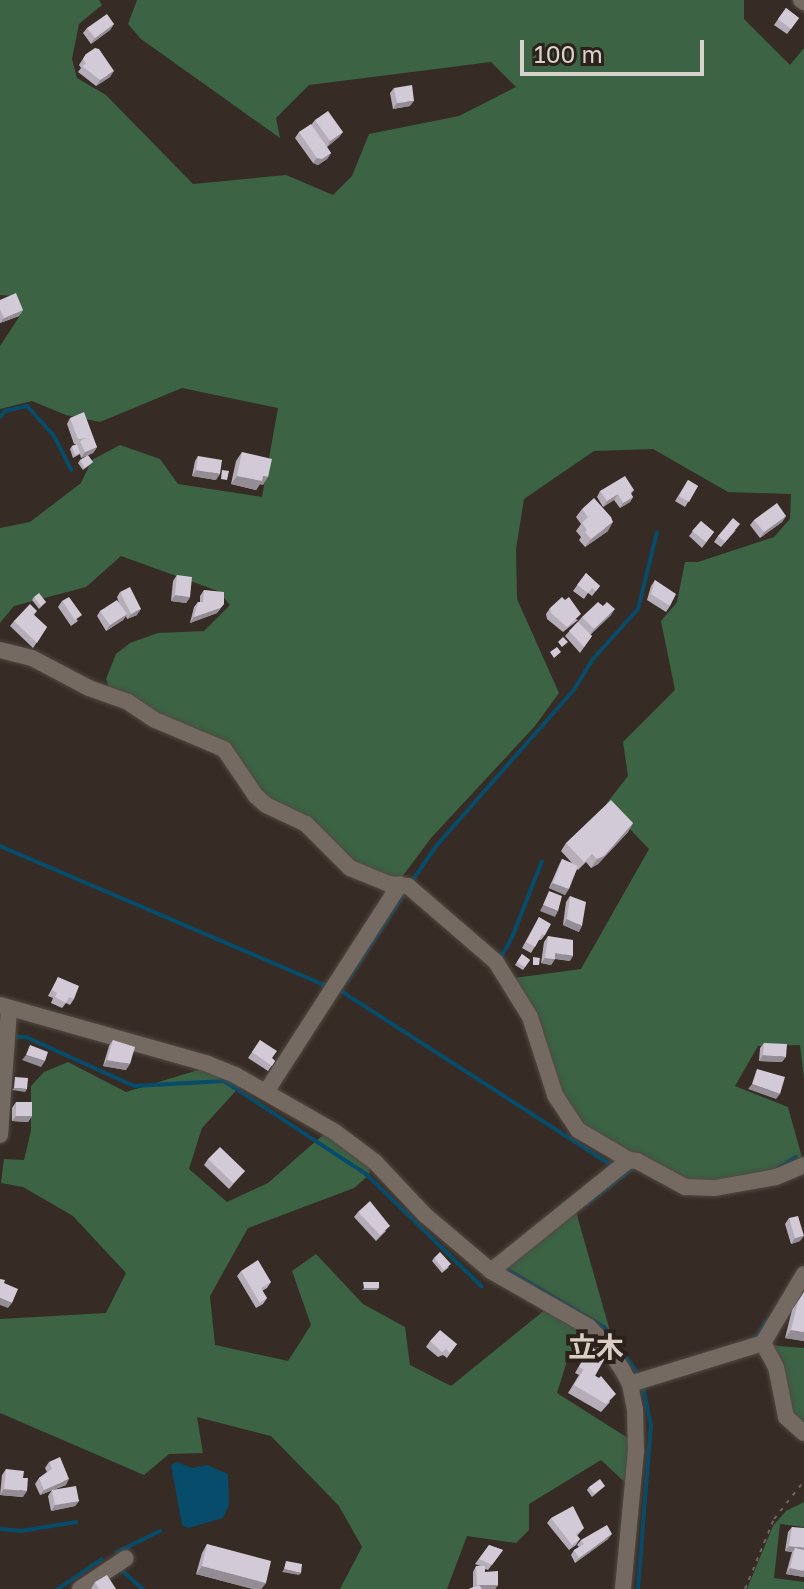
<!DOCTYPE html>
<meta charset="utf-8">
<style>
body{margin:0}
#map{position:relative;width:804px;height:1589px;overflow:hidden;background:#362c25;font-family:"Golos Text","Noto Sans JP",sans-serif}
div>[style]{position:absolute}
.green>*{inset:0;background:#3b6344}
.water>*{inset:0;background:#074c6a}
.stream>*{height:4px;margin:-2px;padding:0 2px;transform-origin:2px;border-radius:2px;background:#074c6a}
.path>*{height:2px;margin-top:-1px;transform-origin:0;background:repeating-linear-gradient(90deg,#6d655e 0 4px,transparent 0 10px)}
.roads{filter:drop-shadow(0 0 2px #514943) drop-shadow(0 0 2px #514943)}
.minor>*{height:16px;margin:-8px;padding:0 8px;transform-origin:8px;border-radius:8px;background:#756a61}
.wall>*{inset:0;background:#b5aeb9}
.shaded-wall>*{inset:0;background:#948d96}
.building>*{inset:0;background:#d3cad7}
span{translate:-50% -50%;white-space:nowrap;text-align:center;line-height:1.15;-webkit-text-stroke:8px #2c221b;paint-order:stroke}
.quarter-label{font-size:28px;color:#dacdc3;font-weight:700}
.scale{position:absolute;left:520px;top:40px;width:184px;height:36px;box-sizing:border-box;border:4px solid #d8d2cd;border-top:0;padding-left:10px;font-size:24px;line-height:28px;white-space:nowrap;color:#d8d2cd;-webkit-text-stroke:6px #2c221b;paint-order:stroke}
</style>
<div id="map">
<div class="green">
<div style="clip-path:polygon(0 0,99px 0,102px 5px,79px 24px,72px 59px,77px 78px,106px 95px,193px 184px,286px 175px,333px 195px,352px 176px,369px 134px,459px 116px,516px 87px,491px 62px,309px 85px,276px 118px,280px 138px,141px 39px,128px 24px,137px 0,744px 0,744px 19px,790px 65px,804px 48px,804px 1079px,800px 1045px,758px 1046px,735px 1086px,788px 1107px,803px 1161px,775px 1175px,688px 1184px,587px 1132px,566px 1108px,514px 978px,581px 969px,649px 849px,606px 804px,628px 776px,623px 742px,675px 690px,661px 621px,677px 602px,685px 562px,698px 562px,774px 537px,790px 519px,791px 494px,728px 492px,653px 449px,594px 451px,524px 499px,516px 549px,517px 599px,559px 693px,535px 726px,431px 838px,402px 877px,393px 880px,351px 863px,262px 796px,226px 747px,111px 692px,106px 679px,116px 654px,130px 643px,158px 633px,204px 631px,230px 605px,218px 591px,121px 556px,86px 587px,14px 606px,0 623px,0 528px,30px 522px,81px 483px,92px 460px,120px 445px,160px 459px,178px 484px,262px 497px,278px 408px,182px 388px,100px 422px,66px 415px,32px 401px,0 409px,0 346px,21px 314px,15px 296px,0 295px)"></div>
<div style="clip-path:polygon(68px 1062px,126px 1092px,208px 1067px,243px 1083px,202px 1128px,189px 1169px,227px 1202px,268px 1183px,324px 1134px,370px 1166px,369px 1175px,354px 1188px,248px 1228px,210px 1296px,215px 1345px,288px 1361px,311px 1325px,292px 1271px,316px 1254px,363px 1304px,405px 1327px,410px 1365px,451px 1386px,546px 1309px,592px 1338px,568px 1358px,557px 1393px,631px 1440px,628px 1485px,601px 1460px,529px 1504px,529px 1530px,516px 1543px,467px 1536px,447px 1589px,340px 1589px,362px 1547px,339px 1506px,271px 1436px,197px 1417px,203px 1453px,169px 1454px,144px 1475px,0 1413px,0 1319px,106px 1313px,126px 1273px,73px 1216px,23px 1187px,1px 1183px,4px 1159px,24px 1160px,31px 1131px,31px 1086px,44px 1072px)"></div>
<div style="clip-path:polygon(575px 1208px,615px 1349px,519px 1284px,501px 1267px)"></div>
<div style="clip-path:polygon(768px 1345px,804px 1348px,804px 1429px,791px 1418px)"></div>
<div style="clip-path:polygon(804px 1502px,804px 1527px,780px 1524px,774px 1578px,804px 1582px,804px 1589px,747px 1589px,773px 1526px,786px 1511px)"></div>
</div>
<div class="water">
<div style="clip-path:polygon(177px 1462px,192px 1468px,207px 1465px,228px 1474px,229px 1505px,223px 1518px,188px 1528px,182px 1525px,171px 1465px)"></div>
</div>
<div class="stream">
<div style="left:0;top:417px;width:8px;rotate:-50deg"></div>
<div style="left:5px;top:411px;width:23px;rotate:-13deg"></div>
<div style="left:27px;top:406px;width:40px;rotate:48deg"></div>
<div style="left:54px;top:436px;width:38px;rotate:63deg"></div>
<div style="left:0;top:846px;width:355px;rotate:23.2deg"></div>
<div style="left:415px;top:883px;width:4px;rotate:-146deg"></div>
<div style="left:412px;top:881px;width:44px;rotate:-55.2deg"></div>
<div style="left:437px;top:845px;width:205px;rotate:-48.6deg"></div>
<div style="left:573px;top:691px;width:36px;rotate:-58deg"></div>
<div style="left:592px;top:660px;width:69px;rotate:-48deg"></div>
<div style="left:638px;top:609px;width:79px;rotate:-76.1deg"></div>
<div style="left:497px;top:953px;width:6px;rotate:45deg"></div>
<div style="left:501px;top:957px;width:25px;rotate:-61deg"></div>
<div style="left:513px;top:935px;width:79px;rotate:-68.6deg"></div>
<div style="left:346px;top:983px;width:106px;rotate:-56.9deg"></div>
<div style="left:341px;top:991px;width:323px;rotate:32.8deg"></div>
<div style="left:14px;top:1037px;width:12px"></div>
<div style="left:26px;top:1037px;width:119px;rotate:24.4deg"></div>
<div style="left:134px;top:1086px;width:90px;rotate:-3.2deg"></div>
<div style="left:224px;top:1081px;width:170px;rotate:33.2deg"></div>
<div style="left:366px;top:1174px;width:161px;rotate:44.2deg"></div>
<div style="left:778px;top:1168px;width:21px;rotate:-31deg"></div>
<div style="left:587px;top:1204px;width:63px;rotate:-38deg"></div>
<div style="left:503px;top:1267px;width:117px;rotate:30.7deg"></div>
<div style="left:604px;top:1327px;width:61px;rotate:53.7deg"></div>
<div style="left:754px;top:1341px;width:27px;rotate:-57deg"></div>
<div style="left:0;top:1529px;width:21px;rotate:5deg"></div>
<div style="left:21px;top:1531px;width:56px;rotate:-9.3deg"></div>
<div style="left:117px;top:1552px;width:48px;rotate:-26deg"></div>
<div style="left:121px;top:1570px;width:29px;rotate:41deg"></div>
<div style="left:58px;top:1589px;width:53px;rotate:-34.3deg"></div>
<div style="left:638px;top:1589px;width:165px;rotate:-85.5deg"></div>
<div style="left:651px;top:1425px;width:39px;rotate:-102deg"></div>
</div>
<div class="path">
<div style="left:745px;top:1589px;width:76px;rotate:-67.5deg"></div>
<div style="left:774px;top:1519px;width:48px;rotate:-51.7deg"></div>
</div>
<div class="roads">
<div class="minor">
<div style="left:801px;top:0;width:4px;rotate:34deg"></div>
<div style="left:0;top:650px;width:33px;rotate:14deg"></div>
<div style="left:32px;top:658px;width:64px;rotate:27.8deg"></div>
<div style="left:89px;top:688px;width:41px;rotate:19.7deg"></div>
<div style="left:128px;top:702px;width:32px;rotate:34deg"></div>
<div style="left:155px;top:720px;width:75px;rotate:22.8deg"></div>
<div style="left:224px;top:749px;width:57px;rotate:55.8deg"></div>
<div style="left:256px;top:796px;width:13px;rotate:42deg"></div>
<div style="left:266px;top:805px;width:44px;rotate:25.4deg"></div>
<div style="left:306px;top:824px;width:62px;rotate:45deg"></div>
<div style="left:350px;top:868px;width:42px;rotate:22.3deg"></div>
<div style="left:389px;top:884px;width:19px;rotate:6deg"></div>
<div style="left:408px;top:886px;width:116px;rotate:40.8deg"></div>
<div style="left:496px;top:962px;width:65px;rotate:58.3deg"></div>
<div style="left:530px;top:1017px;width:82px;rotate:72.2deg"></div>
<div style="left:555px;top:1095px;width:42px;rotate:56.7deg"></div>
<div style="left:578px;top:1130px;width:59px;rotate:30.5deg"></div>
<div style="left:629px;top:1160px;width:8px;rotate:7deg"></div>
<div style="left:637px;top:1161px;width:55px;rotate:28.4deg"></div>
<div style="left:685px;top:1187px;width:30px;rotate:2deg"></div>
<div style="left:715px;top:1188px;width:62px;rotate:-10.2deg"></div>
<div style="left:776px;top:1177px;width:30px;rotate:-23deg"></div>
<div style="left:0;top:1005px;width:216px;rotate:15.8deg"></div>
<div style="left:208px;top:1064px;width:31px;rotate:22deg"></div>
<div style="left:237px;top:1076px;width:113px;rotate:29.7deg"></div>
<div style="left:335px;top:1132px;width:50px;rotate:36.9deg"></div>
<div style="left:375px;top:1162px;width:73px;rotate:46.7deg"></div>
<div style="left:425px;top:1215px;width:87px;rotate:40.3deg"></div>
<div style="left:491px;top:1271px;width:113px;rotate:29.7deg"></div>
<div style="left:589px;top:1327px;width:23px;rotate:47deg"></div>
<div style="left:605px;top:1344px;width:32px;rotate:56deg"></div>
<div style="left:623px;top:1371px;width:15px;rotate:62deg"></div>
<div style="left:630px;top:1384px;width:26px;rotate:79deg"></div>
<div style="left:635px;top:1410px;width:41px;rotate:88.6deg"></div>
<div style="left:636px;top:1451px;width:139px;rotate:95.4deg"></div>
<div style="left:266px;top:1092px;width:247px;rotate:-57.2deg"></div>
<div style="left:0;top:1135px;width:127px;rotate:-85.9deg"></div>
<div style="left:491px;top:1271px;width:177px;rotate:-38.8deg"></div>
<div style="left:763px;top:1343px;width:27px;rotate:62deg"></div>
<div style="left:776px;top:1367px;width:51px;rotate:78.7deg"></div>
<div style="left:786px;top:1417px;width:24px;rotate:42deg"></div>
<div style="left:630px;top:1384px;width:139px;rotate:-17.1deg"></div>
<div style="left:763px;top:1343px;width:80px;rotate:-59.3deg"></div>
<div style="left:80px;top:1589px;width:55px;rotate:-34deg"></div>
</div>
</div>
<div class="wall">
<div style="clip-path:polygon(786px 8px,799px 18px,787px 34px,774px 25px)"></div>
<div style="clip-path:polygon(114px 24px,110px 30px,91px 44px,83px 33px,87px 28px)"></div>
<div style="clip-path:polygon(86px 54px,110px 77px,96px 86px,78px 72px,81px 68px,79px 65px)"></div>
<div style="clip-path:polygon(394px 88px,410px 106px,393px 109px,390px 93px)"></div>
<div style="clip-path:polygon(315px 120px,343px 132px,339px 137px,327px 147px,331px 153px,327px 159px,318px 165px,313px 163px,295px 138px,299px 132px,311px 125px)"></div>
<div style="clip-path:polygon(0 300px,23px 310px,19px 316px,0 323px)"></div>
<div style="clip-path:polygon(70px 418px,97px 447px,93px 453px,81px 458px,80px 454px,73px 458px,70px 449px,72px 446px,78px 444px,74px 444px,67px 424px)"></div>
<div style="clip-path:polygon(242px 452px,263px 485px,260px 484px,256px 490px,231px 484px,236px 461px)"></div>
<div style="clip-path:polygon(198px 456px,216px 480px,192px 476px,195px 461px)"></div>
<div style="clip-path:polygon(80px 460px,93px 462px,83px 470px,78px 463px)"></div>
<div style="clip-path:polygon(688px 480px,698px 486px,685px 507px,675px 501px)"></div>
<div style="clip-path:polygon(634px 490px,631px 494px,633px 497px,630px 502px,620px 508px,614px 500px,603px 507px,597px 497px,600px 491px)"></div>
<div style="clip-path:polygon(582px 509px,608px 531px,585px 547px,579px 540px,581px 537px,576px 531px,581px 524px,576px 517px)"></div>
<div style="clip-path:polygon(786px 516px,782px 522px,760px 538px,750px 525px,754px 520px)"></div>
<div style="clip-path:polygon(701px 521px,714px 532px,702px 548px,689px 536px)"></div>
<div style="clip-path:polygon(736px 530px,721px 547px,714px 542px,718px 536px)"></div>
<div style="clip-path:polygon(586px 573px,600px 586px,592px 596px,588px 593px,584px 599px,573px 591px)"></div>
<div style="clip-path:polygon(177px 575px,190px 597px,186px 603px,171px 601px,173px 581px)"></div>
<div style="clip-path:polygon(655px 580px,670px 606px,666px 612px,647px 600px,651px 586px)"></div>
<div style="clip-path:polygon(204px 590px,224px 604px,217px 613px,190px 623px,194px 607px,198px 602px,200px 602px,200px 596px)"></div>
<div style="clip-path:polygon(120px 592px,137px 615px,127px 619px,126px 616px,123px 620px,106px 631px,97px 616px,100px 611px,119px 603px,117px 597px)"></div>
<div style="clip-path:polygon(34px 597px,46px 602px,39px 609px,32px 600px)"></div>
<div style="clip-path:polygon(62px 601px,78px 621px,71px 626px,58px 607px)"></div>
<div style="clip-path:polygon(550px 608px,578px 620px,563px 632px,547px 619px,546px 614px)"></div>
<div style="clip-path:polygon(37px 611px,34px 615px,47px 627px,33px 648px,10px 626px,14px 621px)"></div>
<div style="clip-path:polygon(611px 615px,590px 635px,592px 636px,580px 653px,565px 636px,582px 617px)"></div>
<div style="clip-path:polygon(633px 823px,628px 832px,598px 864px,591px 868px,586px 862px,578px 870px,577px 869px,565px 895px,549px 888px,559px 865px,562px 859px,572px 863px,561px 851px,566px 843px)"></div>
<div style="clip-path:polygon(570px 896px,579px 932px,563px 925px,566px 902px)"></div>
<div style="clip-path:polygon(539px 917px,545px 935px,541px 940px,539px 940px,531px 953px,522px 948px)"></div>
<div style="clip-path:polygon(548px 936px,570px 961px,555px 959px,551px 965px,541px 963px,544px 942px)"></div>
<div style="clip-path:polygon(522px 954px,530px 960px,523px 970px,515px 965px)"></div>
<div style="clip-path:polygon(58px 977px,74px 999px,70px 1005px,66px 1003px,62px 1008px,51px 1003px,53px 998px,48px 996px)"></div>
<div style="clip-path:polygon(113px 1040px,126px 1070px,103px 1066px,109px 1046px)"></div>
<div style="clip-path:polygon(260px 1040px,272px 1058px,275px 1061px,268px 1071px,248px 1058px)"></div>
<div style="clip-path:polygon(764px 1043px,782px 1062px,759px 1061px,760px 1048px)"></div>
<div style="clip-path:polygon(16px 1102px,32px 1116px,28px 1122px,12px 1121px,12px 1108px)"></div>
<div style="clip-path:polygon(208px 1159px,245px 1171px,229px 1189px,204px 1165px)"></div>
<div style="clip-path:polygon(358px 1212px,386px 1231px,376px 1241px,354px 1217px)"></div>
<div style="clip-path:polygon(789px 1218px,800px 1241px,791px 1244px,785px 1224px)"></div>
<div style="clip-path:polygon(434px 1258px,449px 1267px,442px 1273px,432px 1261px)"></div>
<div style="clip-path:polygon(241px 1271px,271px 1282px,267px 1288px,262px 1291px,267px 1298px,263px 1304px,256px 1308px,237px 1276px)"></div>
<div style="clip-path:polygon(804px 1292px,804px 1341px,785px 1338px,792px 1310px)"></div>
<div style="clip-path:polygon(430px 1341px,457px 1344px,447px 1358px,443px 1355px,438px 1357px,426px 1347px)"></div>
<div style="clip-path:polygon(587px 1352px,595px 1376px,610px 1402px,601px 1412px,568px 1393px,579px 1375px,575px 1373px)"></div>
<div style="clip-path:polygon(49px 1462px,66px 1485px,40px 1495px,35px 1484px,39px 1478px,47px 1472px,45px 1468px)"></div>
<div style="clip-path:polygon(6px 1469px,23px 1497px,0 1495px,2px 1475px)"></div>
<div style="clip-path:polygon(605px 1486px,592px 1497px,587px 1490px,589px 1487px)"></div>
<div style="clip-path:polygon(52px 1490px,79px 1501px,75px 1506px,51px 1511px,48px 1496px)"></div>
<div style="clip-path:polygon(551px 1518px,584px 1528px,577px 1536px,580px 1539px,576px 1545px,569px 1550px,547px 1523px)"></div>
<div style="clip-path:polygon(792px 1527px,804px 1577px,786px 1574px,792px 1552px,785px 1551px,788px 1532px)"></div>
<div style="clip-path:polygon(608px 1539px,575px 1563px,571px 1555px,574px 1550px,579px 1547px,577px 1545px,581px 1540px)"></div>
<div style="clip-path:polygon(207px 1544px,266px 1583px,261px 1589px,253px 1589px,196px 1574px,202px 1553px)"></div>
<div style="clip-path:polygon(489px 1545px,503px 1550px,488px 1570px,485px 1569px,485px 1572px,498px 1585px,495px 1589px,469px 1589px,473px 1587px,473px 1572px,476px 1566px,480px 1566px,475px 1564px)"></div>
<div style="clip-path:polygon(95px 1582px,116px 1589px,91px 1589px)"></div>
</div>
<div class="shaded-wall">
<div style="clip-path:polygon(114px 24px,110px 30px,91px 44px,95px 38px)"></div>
<div style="clip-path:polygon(114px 71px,110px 77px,96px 86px,100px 80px)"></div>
<div style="clip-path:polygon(414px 101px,410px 106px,393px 109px,397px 103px)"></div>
<div style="clip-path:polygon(343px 132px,339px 137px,327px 147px,330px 141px)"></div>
<div style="clip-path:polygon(331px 153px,327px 159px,318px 165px,313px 163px,317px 158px)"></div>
<div style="clip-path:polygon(23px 310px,19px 316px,0 323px,4px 318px)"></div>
<div style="clip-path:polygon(97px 447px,93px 453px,81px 458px,85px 452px)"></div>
<div style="clip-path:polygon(196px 470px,220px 474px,216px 480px,192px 476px)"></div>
<div style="clip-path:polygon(237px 476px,263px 476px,268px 477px,263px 485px,260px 484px,256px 490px,231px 484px)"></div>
<div style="clip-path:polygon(618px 494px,614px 500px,603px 507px,607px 501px)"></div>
<div style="clip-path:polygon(633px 497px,630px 502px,620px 508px,623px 503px)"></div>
<div style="clip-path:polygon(786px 516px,782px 522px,760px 538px,764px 532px)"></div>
<div style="clip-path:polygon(613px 522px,608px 531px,585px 547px,591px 539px)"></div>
<div style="clip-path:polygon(175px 595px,190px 597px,186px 603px,171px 601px)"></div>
<div style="clip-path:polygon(220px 608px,217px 613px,190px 623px,194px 617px)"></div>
<div style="clip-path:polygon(141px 609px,137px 615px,127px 619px,131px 614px)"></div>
<div style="clip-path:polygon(615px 609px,611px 615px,590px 635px,594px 629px)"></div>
<div style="clip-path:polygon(127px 614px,123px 620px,106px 631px,110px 625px)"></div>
<div style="clip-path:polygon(633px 823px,628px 832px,598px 864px,591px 868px,597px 859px)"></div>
<div style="clip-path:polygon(553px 883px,569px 889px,565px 895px,549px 888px)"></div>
<div style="clip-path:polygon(543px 905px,558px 911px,555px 917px,540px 911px)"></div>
<div style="clip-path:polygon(567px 919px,582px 926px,579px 932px,563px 925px)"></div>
<div style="clip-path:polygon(555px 953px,573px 956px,570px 961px,552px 958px)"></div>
<div style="clip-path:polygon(545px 958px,555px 959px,551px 965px,541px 963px)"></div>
<div style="clip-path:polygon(26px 1055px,45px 1061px,41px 1067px,22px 1060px)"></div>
<div style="clip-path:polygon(763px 1055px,786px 1057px,782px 1062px,759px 1061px)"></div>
<div style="clip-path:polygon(107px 1060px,130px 1064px,126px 1070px,103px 1066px)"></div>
<div style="clip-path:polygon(752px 1084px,780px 1094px,776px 1099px,748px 1089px)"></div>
<div style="clip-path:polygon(14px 1088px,27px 1089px,25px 1092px,12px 1090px)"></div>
<div style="clip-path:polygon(16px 1116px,32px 1116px,28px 1122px,12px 1121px)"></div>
<div style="clip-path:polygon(804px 1236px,800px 1241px,791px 1244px,795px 1238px)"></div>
<div style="clip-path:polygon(364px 1288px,379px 1288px,377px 1290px,362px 1290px)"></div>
<div style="clip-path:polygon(0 1298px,12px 1303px,8px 1308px,0 1305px)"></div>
<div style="clip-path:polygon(791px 1330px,804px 1332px,804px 1341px,785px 1338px)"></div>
<div style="clip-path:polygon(69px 1479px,66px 1485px,40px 1495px,44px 1490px)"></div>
<div style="clip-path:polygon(4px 1489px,27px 1491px,23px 1497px,0 1495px)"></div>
<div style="clip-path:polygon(79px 1501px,75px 1506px,51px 1511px,55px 1505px)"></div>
<div style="clip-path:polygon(612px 1534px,608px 1539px,575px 1563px,579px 1558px)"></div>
<div style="clip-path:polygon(789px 1546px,804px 1548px,804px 1551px,795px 1548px,792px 1552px,785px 1551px)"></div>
<div style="clip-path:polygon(202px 1566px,266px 1583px,261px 1589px,253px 1589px,196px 1574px)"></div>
<div style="clip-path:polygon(790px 1568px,804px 1571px,804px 1577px,786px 1574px)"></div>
<div style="clip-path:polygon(284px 1569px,301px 1573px,299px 1575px,282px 1572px)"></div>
<div style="clip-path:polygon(477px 1585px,498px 1585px,495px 1589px,474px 1589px)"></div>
</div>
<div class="building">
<div style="clip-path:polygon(786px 8px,799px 18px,791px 29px,778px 19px)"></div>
<div style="clip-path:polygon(107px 14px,114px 24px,95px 38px,87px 28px)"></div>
<div style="clip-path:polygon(95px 48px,99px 49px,114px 71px,100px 80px,82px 66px,86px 64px,83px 59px,86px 54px)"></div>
<div style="clip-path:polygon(412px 85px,414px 101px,397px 103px,394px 88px)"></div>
<div style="clip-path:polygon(328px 111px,343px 132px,330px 141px,315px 120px)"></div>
<div style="clip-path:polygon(311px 124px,331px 153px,322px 159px,317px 158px,299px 132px)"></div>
<div style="clip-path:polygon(16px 293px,23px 310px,4px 318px,0 309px,0 300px)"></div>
<div style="clip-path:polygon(84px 412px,97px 447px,85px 452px,80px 441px,87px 438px,78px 439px,70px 418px)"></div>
<div style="clip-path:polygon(77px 444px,80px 453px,75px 455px,72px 446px)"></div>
<div style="clip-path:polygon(242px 452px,272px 459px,268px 477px,263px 476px,262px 481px,237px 476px)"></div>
<div style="clip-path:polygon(88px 455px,93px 462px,85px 468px,80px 460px)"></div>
<div style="clip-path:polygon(198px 456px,222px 460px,220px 474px,196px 470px)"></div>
<div style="clip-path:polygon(222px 470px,229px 471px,227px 480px,221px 479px)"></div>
<div style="clip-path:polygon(625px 476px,634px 490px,630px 492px,633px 497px,623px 503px,618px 494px,607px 501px,600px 491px)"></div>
<div style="clip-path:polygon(688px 480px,698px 486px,689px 502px,679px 496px)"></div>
<div style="clip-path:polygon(594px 498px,611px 517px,613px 522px,591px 539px,585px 532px,587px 530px,582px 523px,588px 517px,582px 509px)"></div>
<div style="clip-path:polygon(777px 503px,786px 516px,764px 532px,754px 520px)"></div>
<div style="clip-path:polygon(733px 518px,740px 524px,725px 542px,718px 536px)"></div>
<div style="clip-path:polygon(701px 521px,714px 532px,706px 542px,692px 531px)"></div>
<div style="clip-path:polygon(586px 573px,600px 586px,596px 591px,592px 588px,588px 593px,577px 585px)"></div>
<div style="clip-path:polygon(177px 575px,192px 577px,190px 597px,175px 595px)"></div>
<div style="clip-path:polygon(655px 580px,676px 594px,670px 606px,651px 594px)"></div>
<div style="clip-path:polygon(130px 587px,141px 609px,131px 614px,120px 592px)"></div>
<div style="clip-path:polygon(204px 590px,224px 592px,224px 604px,220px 608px,194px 617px,198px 602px,203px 602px)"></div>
<div style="clip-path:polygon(39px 593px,46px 602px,41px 606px,34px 597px)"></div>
<div style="clip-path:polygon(69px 597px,82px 615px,75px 620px,62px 601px)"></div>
<div style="clip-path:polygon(562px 597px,565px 600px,569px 597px,581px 614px,567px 627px,551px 613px,550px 608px)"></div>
<div style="clip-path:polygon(117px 600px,127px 614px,110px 625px,100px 611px)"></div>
<div style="clip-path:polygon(598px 602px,603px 606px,607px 602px,615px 609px,594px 629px,582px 617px)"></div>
<div style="clip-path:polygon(30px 604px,37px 611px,33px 614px,47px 627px,37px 643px,14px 621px)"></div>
<div style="clip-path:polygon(578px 622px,592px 636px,584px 647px,569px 631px)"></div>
<div style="clip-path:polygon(563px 637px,568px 642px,562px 647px,558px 642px)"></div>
<div style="clip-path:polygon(557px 647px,561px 652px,554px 658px,550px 652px)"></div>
<div style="clip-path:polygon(611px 800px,633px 823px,604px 856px,597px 859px,592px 854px,584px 862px,566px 843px)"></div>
<div style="clip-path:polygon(562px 859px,578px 866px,569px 889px,553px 883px)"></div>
<div style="clip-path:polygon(549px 891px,562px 896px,558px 911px,543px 905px)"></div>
<div style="clip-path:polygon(570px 896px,586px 902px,582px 926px,567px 919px)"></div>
<div style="clip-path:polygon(539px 917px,551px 924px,545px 935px,542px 934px,535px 947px,526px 942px)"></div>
<div style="clip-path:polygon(548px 936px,573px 940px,573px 956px,555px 953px,555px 959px,545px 958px)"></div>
<div style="clip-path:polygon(522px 954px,530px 960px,525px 967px,517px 962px)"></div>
<div style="clip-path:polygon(533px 957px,540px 958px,539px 965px,533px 965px)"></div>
<div style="clip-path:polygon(58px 977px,79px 986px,74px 999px,69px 997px,66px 1003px,55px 997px,57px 993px,52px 990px)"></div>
<div style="clip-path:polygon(113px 1040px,135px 1047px,130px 1064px,107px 1060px)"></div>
<div style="clip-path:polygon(260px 1040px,277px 1051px,272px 1058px,275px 1061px,272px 1066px,252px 1052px)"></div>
<div style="clip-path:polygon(764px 1043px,787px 1044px,786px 1057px,763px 1055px)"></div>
<div style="clip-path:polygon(30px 1045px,48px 1052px,45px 1061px,26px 1055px)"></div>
<div style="clip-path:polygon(757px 1069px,785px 1077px,780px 1094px,752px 1084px)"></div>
<div style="clip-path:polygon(15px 1077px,28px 1078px,27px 1089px,14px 1088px)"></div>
<div style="clip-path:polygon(16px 1102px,32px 1102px,32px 1116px,16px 1116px)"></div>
<div style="clip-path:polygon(220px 1147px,245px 1171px,233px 1183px,208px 1159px)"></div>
<div style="clip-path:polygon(370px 1201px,390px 1226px,380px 1235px,358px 1212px)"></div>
<div style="clip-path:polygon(798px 1216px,804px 1236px,795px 1238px,789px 1218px)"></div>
<div style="clip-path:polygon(440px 1252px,451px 1264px,444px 1270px,434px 1258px)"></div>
<div style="clip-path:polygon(258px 1260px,271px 1282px,261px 1288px,267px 1298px,260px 1303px,241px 1271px)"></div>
<div style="clip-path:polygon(0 1279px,5px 1280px,4px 1283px,18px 1289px,12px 1303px,0 1298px)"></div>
<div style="clip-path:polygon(363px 1282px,379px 1282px,379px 1288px,364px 1288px)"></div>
<div style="clip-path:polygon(804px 1292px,804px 1332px,791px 1330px,798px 1302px)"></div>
<div style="clip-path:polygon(440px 1330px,457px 1344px,450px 1353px,446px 1349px,442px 1352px,430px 1341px)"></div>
<div style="clip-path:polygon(591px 1346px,605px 1358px,595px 1376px,579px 1367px)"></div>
<div style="clip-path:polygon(584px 1369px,599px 1378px,601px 1376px,616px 1394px,606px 1404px,574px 1385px)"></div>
<div style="clip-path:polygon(60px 1457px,69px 1479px,44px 1490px,39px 1478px,52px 1469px,49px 1462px)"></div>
<div style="clip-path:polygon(6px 1469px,24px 1471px,23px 1478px,28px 1478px,27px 1491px,4px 1489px)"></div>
<div style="clip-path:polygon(600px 1479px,605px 1486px,594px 1494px,589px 1487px)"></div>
<div style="clip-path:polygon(76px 1486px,79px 1501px,55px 1505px,52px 1490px)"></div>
<div style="clip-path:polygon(573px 1506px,584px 1528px,576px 1534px,580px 1539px,572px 1545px,551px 1518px)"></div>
<div style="clip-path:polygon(607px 1525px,612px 1534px,579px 1558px,574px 1550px,584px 1544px,581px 1540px)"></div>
<div style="clip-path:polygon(792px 1527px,804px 1528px,804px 1548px,789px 1546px)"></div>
<div style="clip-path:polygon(207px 1544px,271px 1561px,266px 1583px,202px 1566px)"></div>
<div style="clip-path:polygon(489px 1545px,503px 1550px,492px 1565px,479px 1559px)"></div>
<div style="clip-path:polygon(795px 1548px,804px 1550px,804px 1571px,790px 1568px)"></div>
<div style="clip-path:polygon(286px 1561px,302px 1564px,301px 1573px,284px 1569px)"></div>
<div style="clip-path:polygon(476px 1566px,485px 1566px,485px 1572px,498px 1571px,498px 1585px,477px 1585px)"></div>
<div style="clip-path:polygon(107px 1575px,116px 1589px,99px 1589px,95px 1582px)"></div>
<div style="clip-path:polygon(479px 1585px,482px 1589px,469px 1589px)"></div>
</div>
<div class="quarter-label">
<span style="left:596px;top:1347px">立木</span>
</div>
<div class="scale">100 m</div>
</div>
